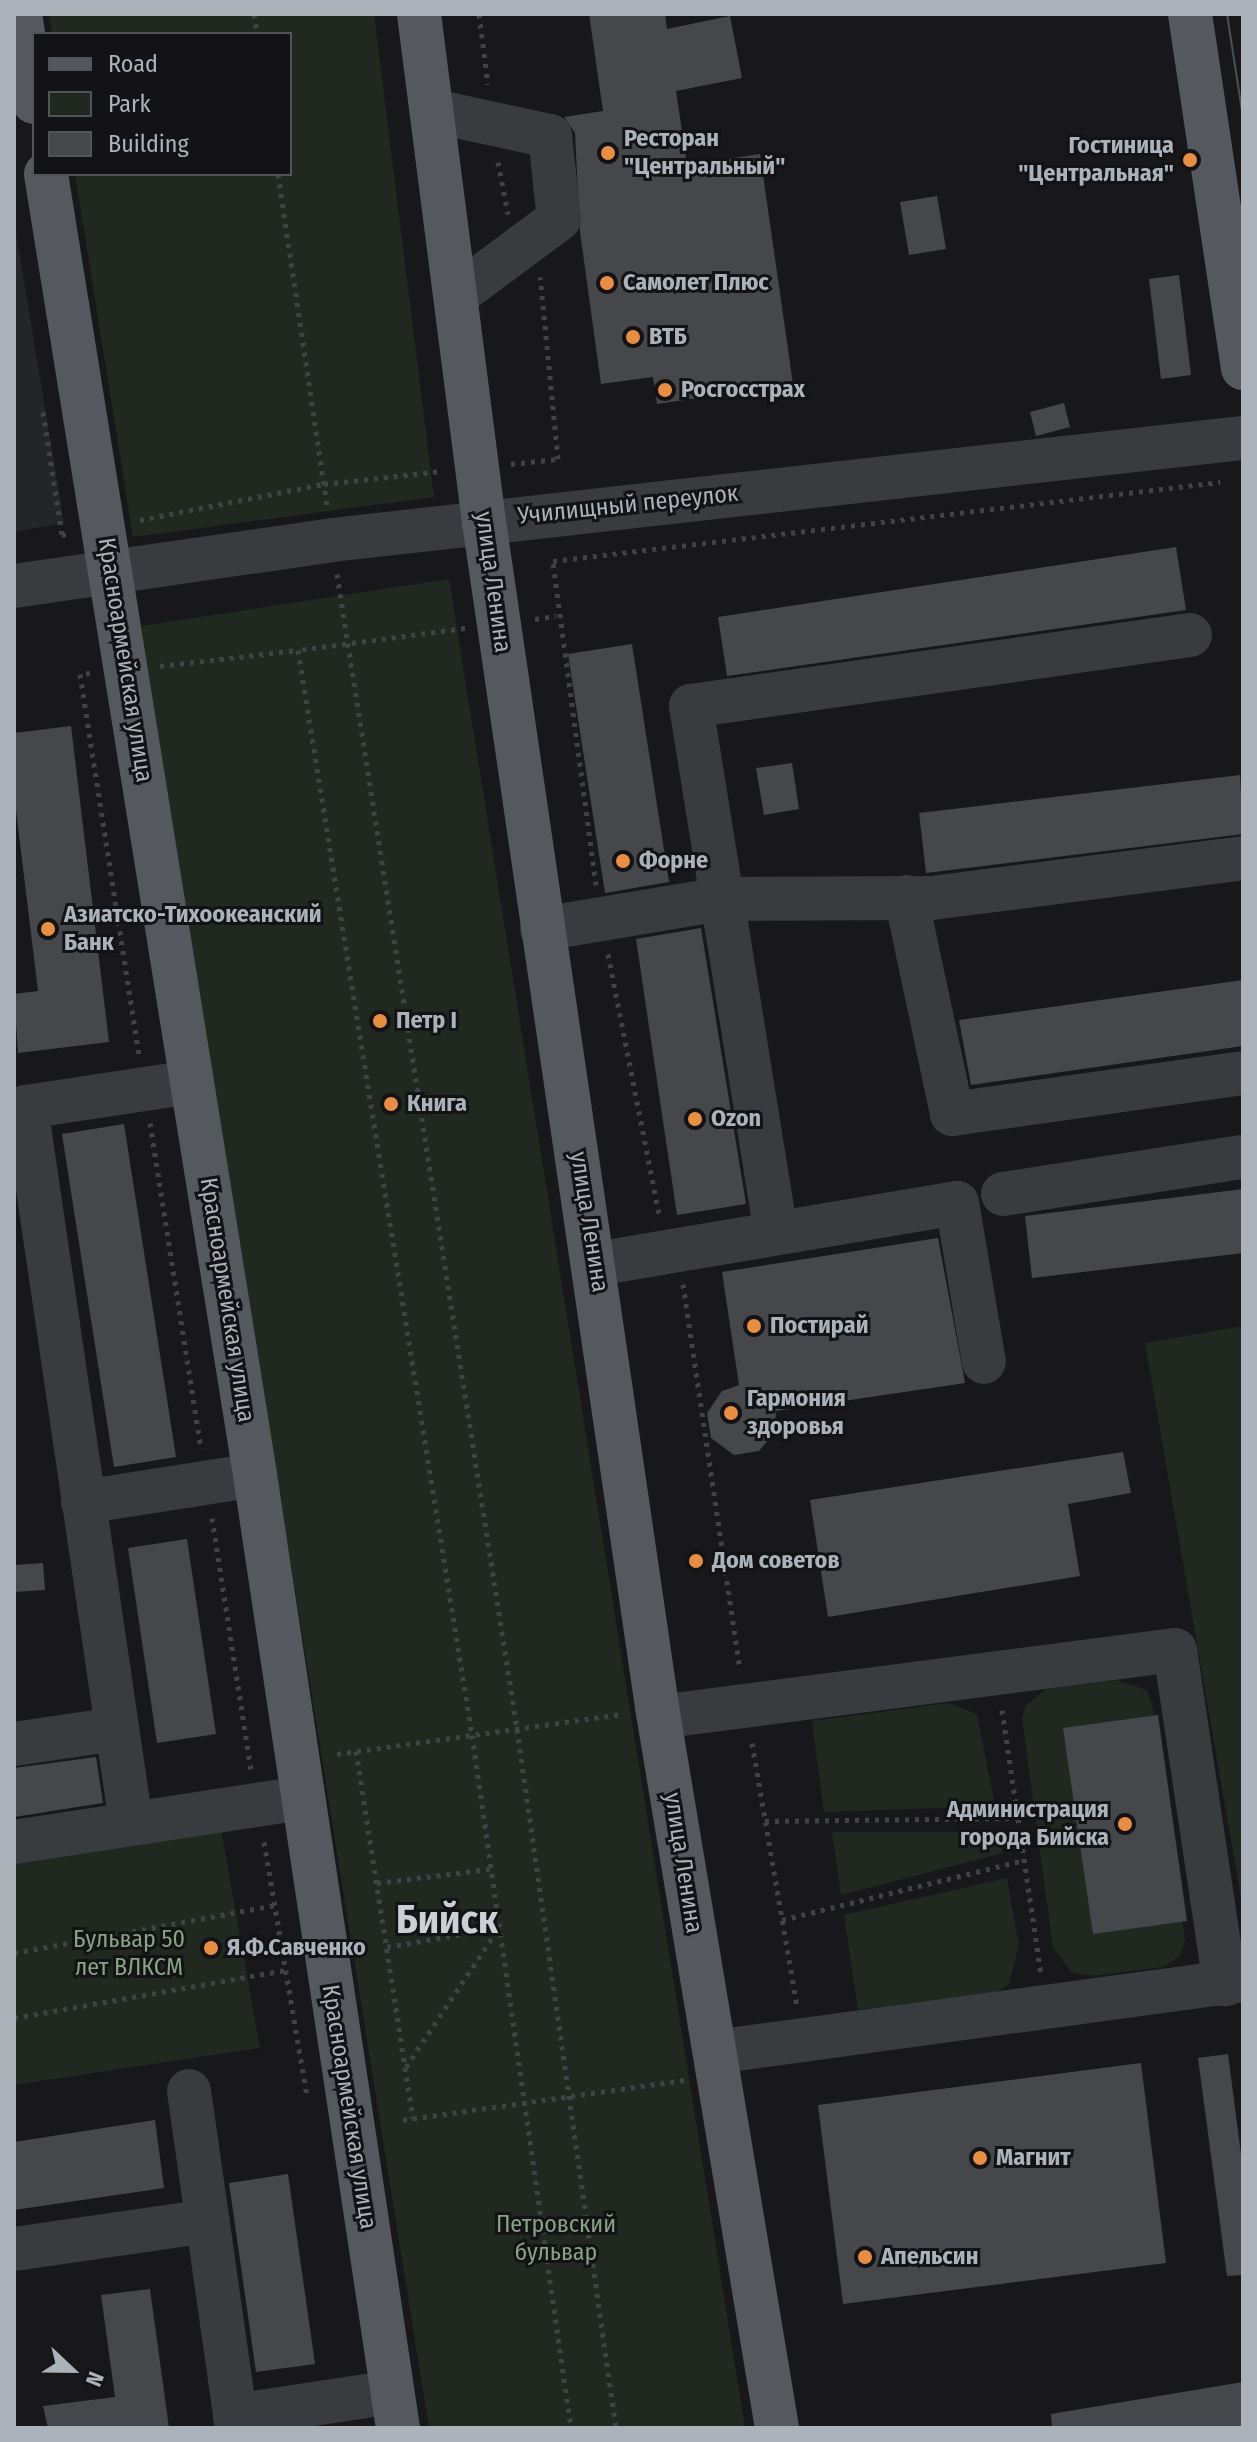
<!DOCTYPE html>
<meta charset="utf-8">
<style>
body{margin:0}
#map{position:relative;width:1257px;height:2442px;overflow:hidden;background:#18181a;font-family:"Fira Sans Condensed",sans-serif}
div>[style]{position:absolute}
.built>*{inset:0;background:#242527}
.green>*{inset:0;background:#212820}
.building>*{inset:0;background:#45474a}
.path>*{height:5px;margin-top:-2.5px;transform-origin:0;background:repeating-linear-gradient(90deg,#3f4246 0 4px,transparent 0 10px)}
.minor>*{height:44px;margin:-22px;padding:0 22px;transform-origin:22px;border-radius:22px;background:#393b3f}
.major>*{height:44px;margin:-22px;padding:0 22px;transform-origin:22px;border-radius:22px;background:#55595e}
.tram>*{height:2px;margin:-1px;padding:0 1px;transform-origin:1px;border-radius:1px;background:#4c5054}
.dots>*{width:22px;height:22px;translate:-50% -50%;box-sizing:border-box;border:4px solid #131315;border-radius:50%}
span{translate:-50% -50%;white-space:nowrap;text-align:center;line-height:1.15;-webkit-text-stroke:6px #131315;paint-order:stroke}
.poi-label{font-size:24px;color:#abb2b9;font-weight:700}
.left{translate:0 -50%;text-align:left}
.right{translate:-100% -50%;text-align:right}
.street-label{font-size:24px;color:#abb2b9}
.park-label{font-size:24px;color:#88a284}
.town-label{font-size:40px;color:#ccd0d5;font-weight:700}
.frame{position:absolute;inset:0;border:16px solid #abb2b9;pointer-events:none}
.legend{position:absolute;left:32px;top:32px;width:260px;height:144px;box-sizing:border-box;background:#131315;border:2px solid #505357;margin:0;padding:10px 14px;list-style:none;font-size:24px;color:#abb2b9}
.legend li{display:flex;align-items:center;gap:16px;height:40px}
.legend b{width:40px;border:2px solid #505357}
.north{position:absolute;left:32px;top:2330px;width:80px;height:80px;-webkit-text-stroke:6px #131315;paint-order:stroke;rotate:112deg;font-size:22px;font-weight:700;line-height:32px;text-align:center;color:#abb2b9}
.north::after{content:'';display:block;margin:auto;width:28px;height:36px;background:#abb2b9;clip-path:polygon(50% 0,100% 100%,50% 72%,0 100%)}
</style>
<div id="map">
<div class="built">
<div style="clip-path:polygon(14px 220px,64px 523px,14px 532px)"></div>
</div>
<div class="green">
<div style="clip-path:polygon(49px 14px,374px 14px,434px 497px,133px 537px,75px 174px,290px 174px,290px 34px,52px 34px)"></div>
<div style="clip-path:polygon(449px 579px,745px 2428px,429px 2428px,141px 626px)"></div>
<div style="clip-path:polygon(1243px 1326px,1243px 1910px,1145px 1343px)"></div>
<div style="clip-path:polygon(1116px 1680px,1147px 1690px,1153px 1709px,1185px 1941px,1179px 1957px,1163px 1967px,1091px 1976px,1071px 1972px,1053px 1947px,1022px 1718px,1026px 1705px,1046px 1689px)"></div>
<div style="clip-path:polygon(948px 1703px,977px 1714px,995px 1806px,824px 1812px,812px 1721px)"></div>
<div style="clip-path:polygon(220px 1824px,260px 2048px,14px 2085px,14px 1859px)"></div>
<div style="clip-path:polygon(832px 1832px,999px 1832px,1003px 1853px,841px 1895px)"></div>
<div style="clip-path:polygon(1007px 1878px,1019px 1945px,1009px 1984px,997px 1992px,858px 2010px,844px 1915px)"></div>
</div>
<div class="building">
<div style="clip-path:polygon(589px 14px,665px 14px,667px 29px,730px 16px,742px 78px,676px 91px,687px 165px,760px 154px,793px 384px,657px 404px,653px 377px,601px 384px,580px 232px,575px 133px,564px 117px,603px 111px)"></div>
<div style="clip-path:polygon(937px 196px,946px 249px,909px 255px,900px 202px)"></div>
<div style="clip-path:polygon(1179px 275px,1191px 375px,1161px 379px,1149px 279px)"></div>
<div style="clip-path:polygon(1064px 403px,1070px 427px,1036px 436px,1030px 412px)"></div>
<div style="clip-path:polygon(1176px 547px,1186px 610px,727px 676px,718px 617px)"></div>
<div style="clip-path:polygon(632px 644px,669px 882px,605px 893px,568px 654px)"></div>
<div style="clip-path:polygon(71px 726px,109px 1042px,18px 1053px,14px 994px,38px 991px,14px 794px,14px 733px)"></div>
<div style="clip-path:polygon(792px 763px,799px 809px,764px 815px,756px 768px)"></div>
<div style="clip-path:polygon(1240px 775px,1243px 834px,926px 873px,919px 813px)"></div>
<div style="clip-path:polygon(701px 928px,746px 1204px,677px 1215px,636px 939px)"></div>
<div style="clip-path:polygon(1243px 980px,1243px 1046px,971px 1085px,959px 1020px)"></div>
<div style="clip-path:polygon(124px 1124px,176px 1457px,114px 1467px,62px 1134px)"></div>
<div style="clip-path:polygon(1243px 1189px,1243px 1253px,1032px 1278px,1025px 1216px)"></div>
<div style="clip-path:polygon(938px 1238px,965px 1383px,776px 1411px,775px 1432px,759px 1451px,734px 1455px,711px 1438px,707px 1413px,722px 1391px,739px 1385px,722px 1272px)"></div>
<div style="clip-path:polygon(1123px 1452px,1131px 1493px,1068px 1504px,1080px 1576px,828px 1617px,810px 1500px)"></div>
<div style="clip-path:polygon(187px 1539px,216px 1734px,157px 1743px,128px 1548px)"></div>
<div style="clip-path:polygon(43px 1563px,45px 1590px,14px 1592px,14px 1565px)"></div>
<div style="clip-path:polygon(1158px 1715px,1187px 1921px,1093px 1934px,1063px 1728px)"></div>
<div style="clip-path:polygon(96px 1757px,103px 1803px,14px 1817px,14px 1768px)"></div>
<div style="clip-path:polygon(1228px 2054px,1243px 2170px,1243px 2275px,1227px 2276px,1198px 2058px)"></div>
<div style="clip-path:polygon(1141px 2063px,1166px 2263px,843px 2304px,818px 2105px)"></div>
<div style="clip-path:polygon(155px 2120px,164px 2188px,14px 2210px,14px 2142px)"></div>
<div style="clip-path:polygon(288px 2174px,315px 2364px,256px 2372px,229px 2183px)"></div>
<div style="clip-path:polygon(150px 2289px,169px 2428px,48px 2428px,43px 2406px,115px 2397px,101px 2295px)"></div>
<div style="clip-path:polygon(1243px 2382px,1243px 2428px,1052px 2428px,1051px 2414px)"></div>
</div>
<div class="path">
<div style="left:254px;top:14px;width:20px;rotate:81deg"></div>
<div style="left:479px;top:14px;width:71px;rotate:82.7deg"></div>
<div style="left:498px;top:162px;width:53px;rotate:79.1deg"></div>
<div style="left:278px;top:174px;width:335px;rotate:81.6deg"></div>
<div style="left:43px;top:412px;width:124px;rotate:81.2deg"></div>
<div style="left:62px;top:535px;width:5px;rotate:-11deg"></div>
<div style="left:511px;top:464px;width:47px;rotate:-6.1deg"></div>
<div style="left:558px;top:459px;width:183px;rotate:-95.6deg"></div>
<div style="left:140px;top:520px;width:187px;rotate:-11.1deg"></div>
<div style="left:324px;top:484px;width:118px;rotate:-6.3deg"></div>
<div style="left:337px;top:574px;width:1169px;rotate:81.14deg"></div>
<div style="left:517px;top:1729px;width:706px;rotate:81.94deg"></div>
<div style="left:535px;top:619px;width:21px;rotate:-8deg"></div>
<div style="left:465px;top:628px;width:168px;rotate:172.5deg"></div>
<div style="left:298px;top:650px;width:1099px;rotate:80.89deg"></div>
<div style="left:472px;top:1735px;width:700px;rotate:81.87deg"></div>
<div style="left:160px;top:666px;width:139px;rotate:-6.6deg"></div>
<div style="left:90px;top:673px;width:10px;rotate:174deg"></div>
<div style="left:80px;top:674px;width:385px;rotate:81.2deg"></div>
<div style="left:596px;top:885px;width:327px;rotate:-97.6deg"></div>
<div style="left:553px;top:561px;width:672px;rotate:-6.75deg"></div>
<div style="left:608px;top:954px;width:269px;rotate:78.9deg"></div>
<div style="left:150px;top:1123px;width:330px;rotate:81.1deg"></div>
<div style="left:683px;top:1284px;width:390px;rotate:81.6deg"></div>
<div style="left:212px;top:1518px;width:254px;rotate:81.2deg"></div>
<div style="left:1002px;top:1710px;width:266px;rotate:81.6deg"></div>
<div style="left:752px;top:1743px;width:266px;rotate:80.3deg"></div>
<div style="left:356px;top:1751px;width:372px;rotate:81.2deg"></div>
<div style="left:337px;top:1754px;width:286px;rotate:-8deg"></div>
<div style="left:765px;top:1821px;width:253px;rotate:-0.7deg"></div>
<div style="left:264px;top:1842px;width:258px;rotate:80.4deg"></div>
<div style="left:377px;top:1883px;width:114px;rotate:-7.1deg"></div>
<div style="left:782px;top:1920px;width:249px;rotate:-13.9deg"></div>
<div style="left:387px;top:1947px;width:112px;rotate:-9.8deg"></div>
<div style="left:14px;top:1953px;width:265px;rotate:-10.4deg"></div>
<div style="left:14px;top:2018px;width:276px;rotate:-10deg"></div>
<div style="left:406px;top:2067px;width:166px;rotate:-56.3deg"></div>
<div style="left:403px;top:2120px;width:284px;rotate:-8.1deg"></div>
</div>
<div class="minor">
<div style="left:434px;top:111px;width:119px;rotate:12.2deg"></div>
<div style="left:550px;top:136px;width:83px;rotate:83.8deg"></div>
<div style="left:559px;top:219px;width:126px;rotate:143.4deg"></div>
<div style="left:14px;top:586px;width:321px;rotate:-8.2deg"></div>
<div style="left:332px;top:540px;width:917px;rotate:-6.39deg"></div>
<div style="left:906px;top:897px;width:222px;rotate:78deg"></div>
<div style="left:952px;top:1114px;width:294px;rotate:-8deg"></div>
<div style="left:542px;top:929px;width:181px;rotate:-9.5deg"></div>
<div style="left:721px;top:899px;width:211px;rotate:-0.3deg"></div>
<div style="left:932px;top:898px;width:314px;rotate:-7.3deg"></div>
<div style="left:1003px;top:1194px;width:243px;rotate:-8.8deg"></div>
<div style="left:776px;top:1233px;width:534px;rotate:-99.16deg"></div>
<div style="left:691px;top:706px;width:504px;rotate:-8.1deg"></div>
<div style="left:596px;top:1264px;width:366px;rotate:-9.6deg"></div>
<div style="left:957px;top:1203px;width:161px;rotate:80.4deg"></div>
<div style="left:83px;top:1502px;width:174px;rotate:-8.9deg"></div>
<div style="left:659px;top:1717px;width:520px;rotate:-7.4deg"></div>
<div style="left:1175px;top:1650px;width:338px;rotate:81.5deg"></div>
<div style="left:14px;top:1744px;width:103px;rotate:-8.4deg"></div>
<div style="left:131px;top:1823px;width:724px;rotate:-98.34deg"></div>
<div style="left:26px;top:1107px;width:167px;rotate:-8.6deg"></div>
<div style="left:14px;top:1842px;width:290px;rotate:-8.7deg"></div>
<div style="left:715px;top:2052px;width:533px;rotate:-7.77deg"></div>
<div style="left:189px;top:2091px;width:340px;rotate:81.9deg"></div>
<div style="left:14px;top:2249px;width:196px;rotate:-8.2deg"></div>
<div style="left:235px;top:2416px;width:159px;rotate:-8.7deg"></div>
</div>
<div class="major">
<div style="left:20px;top:14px;width:89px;rotate:81deg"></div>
<div style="left:419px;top:14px;width:512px;rotate:82.71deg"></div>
<div style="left:484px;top:522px;width:1198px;rotate:81.69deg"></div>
<div style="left:657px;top:1707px;width:731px;rotate:80.55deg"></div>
<div style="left:1190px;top:14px;width:358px;rotate:81.5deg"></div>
<div style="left:46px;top:174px;width:1318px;rotate:80.87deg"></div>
<div style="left:255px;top:1475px;width:964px;rotate:81.47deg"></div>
</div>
<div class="tram">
<div style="left:1227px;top:14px;width:104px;rotate:81.2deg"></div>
</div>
<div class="dots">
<div style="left:608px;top:153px;background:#e78e43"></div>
<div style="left:1190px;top:160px;background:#e78e43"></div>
<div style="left:607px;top:283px;background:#e78e43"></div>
<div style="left:633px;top:337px;background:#e78e43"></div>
<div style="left:665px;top:390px;background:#e78e43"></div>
<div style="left:623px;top:861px;background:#e78e43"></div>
<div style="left:48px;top:929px;background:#e78e43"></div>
<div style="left:380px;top:1021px;background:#e78e43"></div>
<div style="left:391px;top:1104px;background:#e78e43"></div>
<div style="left:695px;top:1119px;background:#e78e43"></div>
<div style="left:754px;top:1326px;background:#e78e43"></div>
<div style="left:731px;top:1413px;background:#e78e43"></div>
<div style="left:696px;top:1561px;background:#e78e43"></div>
<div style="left:1125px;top:1824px;background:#e78e43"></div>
<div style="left:211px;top:1948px;background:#e78e43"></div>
<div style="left:980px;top:2158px;background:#e78e43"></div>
<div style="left:865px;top:2257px;background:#e78e43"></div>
</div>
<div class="poi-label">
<span class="left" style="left:624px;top:153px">Ресторан<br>"Центральный"</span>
<span class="right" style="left:1174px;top:160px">Гостиница<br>"Центральная"</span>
<span class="left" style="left:623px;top:283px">Самолет Плюс</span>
<span class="left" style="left:649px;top:337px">ВТБ</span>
<span class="left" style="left:681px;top:390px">Росгосстрах</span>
<span class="left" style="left:639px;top:861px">Форне</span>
<span class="left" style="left:64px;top:929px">Азиатско-Тихоокеанский<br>Банк</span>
<span class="left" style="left:396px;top:1021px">Петр I</span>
<span class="left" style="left:407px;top:1104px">Книга</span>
<span class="left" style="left:711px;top:1119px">Ozon</span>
<span class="left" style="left:770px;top:1326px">Постирай</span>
<span class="left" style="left:747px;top:1413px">Гармония<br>здоровья</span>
<span class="left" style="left:712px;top:1561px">Дом советов</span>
<span class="right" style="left:1109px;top:1824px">Администрация<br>города Бийска</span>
<span class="left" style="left:227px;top:1948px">Я.Ф.Савченко</span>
<span class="left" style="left:996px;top:2158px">Магнит</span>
<span class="left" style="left:881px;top:2257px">Апельсин</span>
</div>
<div class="street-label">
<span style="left:628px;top:505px;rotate:-6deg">Училищный переулок</span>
<span style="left:493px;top:582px;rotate:82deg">улица Ленина</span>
<span style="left:125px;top:660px;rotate:81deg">Красноармейская улица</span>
<span style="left:589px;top:1222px;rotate:81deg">улица Ленина</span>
<span style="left:227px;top:1300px;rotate:81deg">Красноармейская улица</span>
<span style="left:683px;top:1863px;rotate:81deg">улица Ленина</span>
<span style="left:349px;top:2107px;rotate:81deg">Красноармейская улица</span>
</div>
<div class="park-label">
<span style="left:129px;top:1954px">Бульвар 50<br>лет ВЛКСМ</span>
<span style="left:556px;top:2239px">Петровский<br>бульвар</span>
</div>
<div class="town-label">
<span style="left:447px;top:1920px">Бийск</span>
</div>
<div class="frame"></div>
<ul class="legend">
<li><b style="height:10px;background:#55595e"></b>Road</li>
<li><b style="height:22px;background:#212820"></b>Park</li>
<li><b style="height:22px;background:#45474a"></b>Building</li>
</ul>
<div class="north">N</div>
</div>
